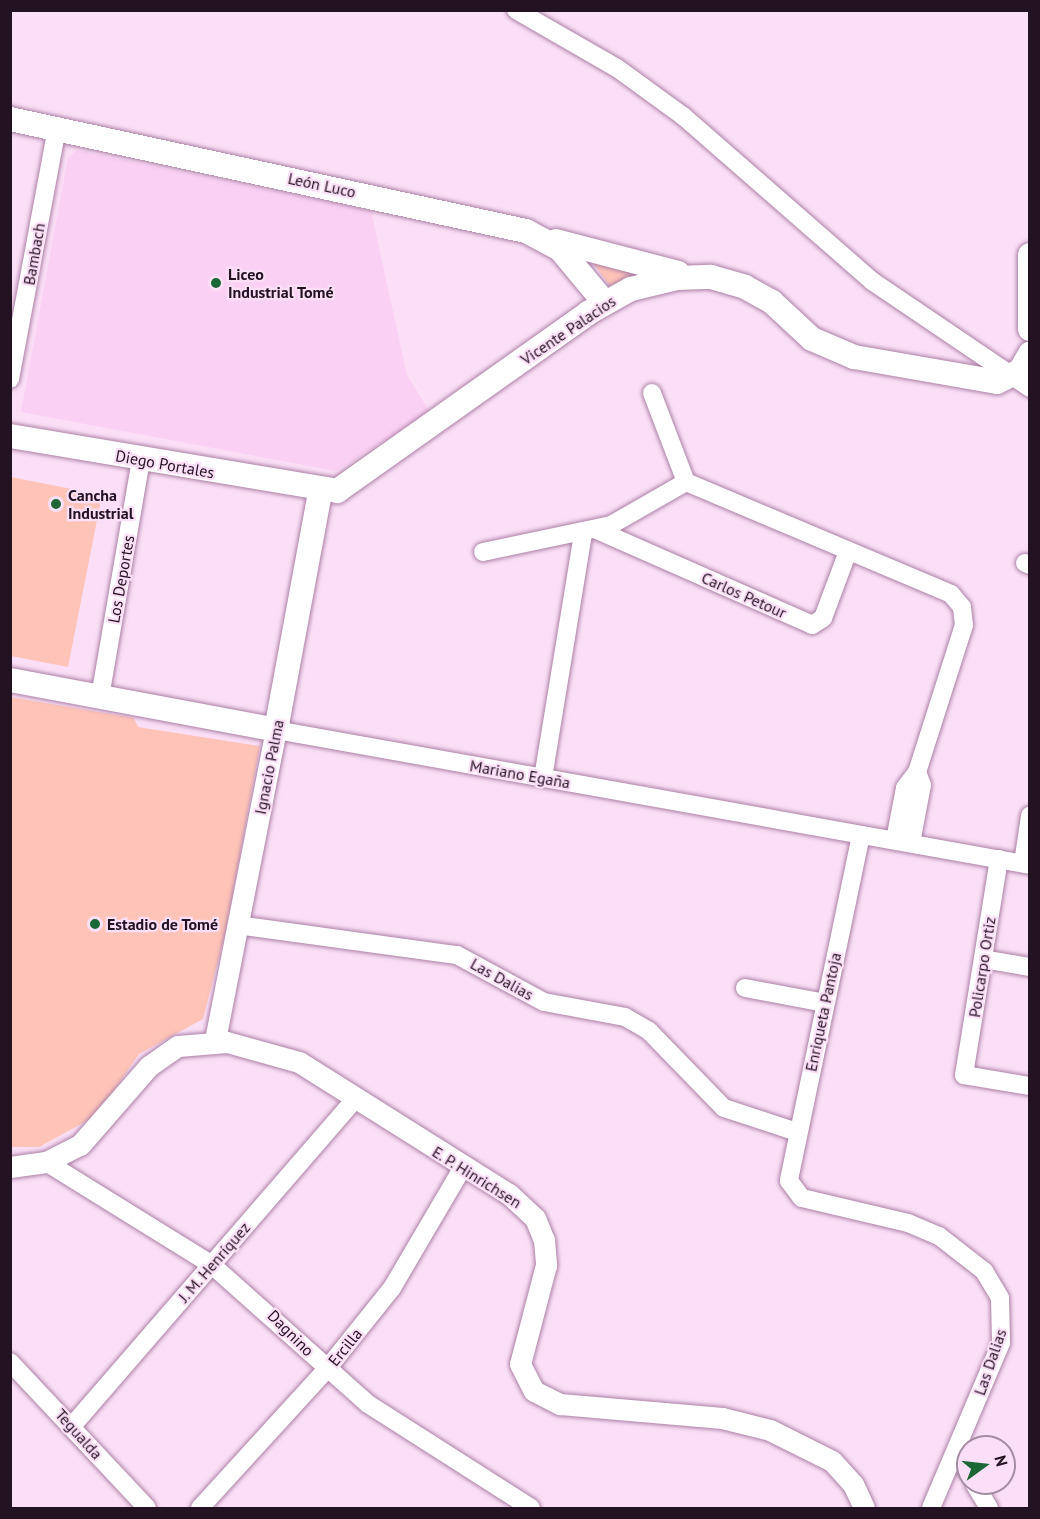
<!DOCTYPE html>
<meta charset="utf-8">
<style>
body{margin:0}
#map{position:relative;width:1040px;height:1519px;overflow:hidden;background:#fbdff7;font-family:"PT Sans",sans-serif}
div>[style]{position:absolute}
.built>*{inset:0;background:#fbd0f5}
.green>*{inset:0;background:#ffc3b8}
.roads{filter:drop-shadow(0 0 2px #ab80a6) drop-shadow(0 0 2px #ab80a6)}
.minor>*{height:18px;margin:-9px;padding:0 9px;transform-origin:9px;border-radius:9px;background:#fff}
.tertiary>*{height:21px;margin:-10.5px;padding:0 10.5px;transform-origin:10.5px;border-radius:10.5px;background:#fff}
.secondary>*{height:24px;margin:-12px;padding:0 12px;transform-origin:12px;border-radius:12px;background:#fff}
.dots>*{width:16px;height:16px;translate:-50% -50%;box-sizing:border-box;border:3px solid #fbdff7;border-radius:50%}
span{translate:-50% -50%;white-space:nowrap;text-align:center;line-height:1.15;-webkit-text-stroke:4.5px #fbdff7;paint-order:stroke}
.street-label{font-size:16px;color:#231221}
.poi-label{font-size:16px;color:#231221;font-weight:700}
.left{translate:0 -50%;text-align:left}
.frame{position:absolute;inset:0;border:12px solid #231221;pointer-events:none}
.north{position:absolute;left:956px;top:1435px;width:60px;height:60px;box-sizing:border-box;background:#fbdff7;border:2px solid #a58da1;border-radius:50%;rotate:75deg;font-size:16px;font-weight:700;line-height:24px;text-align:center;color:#231221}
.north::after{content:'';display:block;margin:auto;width:21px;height:27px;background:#1c6736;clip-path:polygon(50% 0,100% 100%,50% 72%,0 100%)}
</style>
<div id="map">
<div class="built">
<div style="clip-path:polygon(77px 150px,371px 211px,407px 375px,430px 412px,336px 471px,21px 412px,68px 158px)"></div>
</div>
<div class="green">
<div style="clip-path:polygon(588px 256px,646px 271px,610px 286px)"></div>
<div style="clip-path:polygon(11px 477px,102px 495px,68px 667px,11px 656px)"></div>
<div style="clip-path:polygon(10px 697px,134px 718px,138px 727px,260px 746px,226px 930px,203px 1019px,139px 1054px,96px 1116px,39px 1147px,11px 1147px)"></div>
</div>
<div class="roads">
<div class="minor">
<div style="left:516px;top:10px;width:116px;rotate:29.9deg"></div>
<div style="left:617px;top:68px;width:82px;rotate:36deg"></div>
<div style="left:683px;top:116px;width:251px;rotate:41.1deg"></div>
<div style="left:872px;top:281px;width:191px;rotate:34.1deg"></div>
<div style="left:10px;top:379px;width:255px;rotate:-79.4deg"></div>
<div style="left:652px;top:393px;width:95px;rotate:69.1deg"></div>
<div style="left:686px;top:482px;width:288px;rotate:22.9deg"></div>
<div style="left:951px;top:594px;width:17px;rotate:50deg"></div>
<div style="left:962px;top:607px;width:18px;rotate:84deg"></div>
<div style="left:964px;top:625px;width:154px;rotate:107.7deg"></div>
<div style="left:917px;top:772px;width:20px;rotate:127deg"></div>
<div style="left:905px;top:788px;width:53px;rotate:100.9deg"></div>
<div style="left:597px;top:530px;width:235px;rotate:23.8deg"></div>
<div style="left:812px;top:625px;width:13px;rotate:-32deg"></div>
<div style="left:823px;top:618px;width:72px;rotate:-69.5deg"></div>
<div style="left:483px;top:552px;width:131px;rotate:-11.9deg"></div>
<div style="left:611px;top:525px;width:86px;rotate:-29.8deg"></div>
<div style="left:1025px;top:563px;width:5px;rotate:22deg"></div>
<div style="left:100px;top:697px;width:241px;rotate:-80.2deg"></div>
<div style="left:276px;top:730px;width:766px;rotate:10.15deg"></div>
<div style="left:543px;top:778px;width:248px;rotate:-80.7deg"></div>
<div style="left:861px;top:835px;width:353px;rotate:101.8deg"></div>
<div style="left:789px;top:1181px;width:21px;rotate:53deg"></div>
<div style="left:802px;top:1198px;width:109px;rotate:13.3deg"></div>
<div style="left:908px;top:1223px;width:34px;rotate:23deg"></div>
<div style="left:939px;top:1236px;width:57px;rotate:37.9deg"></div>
<div style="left:984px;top:1271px;width:31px;rotate:59deg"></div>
<div style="left:1000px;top:1298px;width:45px;rotate:88.7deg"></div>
<div style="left:1001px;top:1343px;width:179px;rotate:113deg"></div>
<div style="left:911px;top:843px;width:59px;rotate:-79.3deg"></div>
<div style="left:922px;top:785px;width:14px;rotate:-111deg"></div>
<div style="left:999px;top:859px;width:219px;rotate:99.2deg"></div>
<div style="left:964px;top:1075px;width:67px;rotate:9.5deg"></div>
<div style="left:1023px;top:863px;width:48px;rotate:-81.5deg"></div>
<div style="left:237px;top:925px;width:222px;rotate:7.8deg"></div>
<div style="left:457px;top:955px;width:99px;rotate:28.4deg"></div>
<div style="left:544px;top:1002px;width:82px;rotate:10.5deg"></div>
<div style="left:625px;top:1017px;width:28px;rotate:30deg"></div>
<div style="left:649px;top:1031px;width:107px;rotate:45.8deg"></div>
<div style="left:724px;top:1108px;width:77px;rotate:18.2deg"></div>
<div style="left:983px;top:959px;width:48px;rotate:9.7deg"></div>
<div style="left:745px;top:988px;width:81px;rotate:10.6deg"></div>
<div style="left:46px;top:1162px;width:195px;rotate:31.8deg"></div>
<div style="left:212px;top:1265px;width:209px;rotate:41.7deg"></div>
<div style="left:368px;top:1404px;width:193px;rotate:32.5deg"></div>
<div style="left:10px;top:1362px;width:200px;rotate:46.8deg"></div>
<div style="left:72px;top:1426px;width:434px;rotate:-49.1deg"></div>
<div style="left:956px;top:1452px;width:23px;rotate:59deg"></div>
<div style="left:974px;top:1483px;width:29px;rotate:59deg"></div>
<div style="left:200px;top:1508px;width:188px;rotate:-47.6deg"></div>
<div style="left:327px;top:1369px;width:104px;rotate:-51.3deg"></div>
<div style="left:392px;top:1288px;width:140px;rotate:-59.6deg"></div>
</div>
<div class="tertiary">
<div style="left:215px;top:1040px;width:316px;rotate:-78.9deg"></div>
<div style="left:10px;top:1167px;width:36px;rotate:-8deg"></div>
<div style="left:46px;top:1162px;width:38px;rotate:-27deg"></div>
<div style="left:80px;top:1145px;width:105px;rotate:-48.9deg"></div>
<div style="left:149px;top:1066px;width:35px;rotate:-35deg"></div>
<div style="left:178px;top:1046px;width:49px;rotate:-4.7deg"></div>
<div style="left:227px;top:1042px;width:75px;rotate:15.5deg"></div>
<div style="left:299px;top:1062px;width:248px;rotate:32.2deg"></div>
<div style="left:509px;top:1194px;width:35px;rotate:43deg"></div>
<div style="left:535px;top:1218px;width:24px;rotate:68deg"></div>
<div style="left:544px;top:1240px;width:25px;rotate:85deg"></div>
<div style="left:546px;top:1265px;width:102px;rotate:104.7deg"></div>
<div style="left:520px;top:1364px;width:30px;rotate:63deg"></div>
<div style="left:534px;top:1391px;width:29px;rotate:27deg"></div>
<div style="left:560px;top:1404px;width:163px;rotate:4.9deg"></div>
<div style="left:722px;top:1418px;width:49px;rotate:14deg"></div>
<div style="left:770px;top:1430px;width:69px;rotate:26.6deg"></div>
<div style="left:832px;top:1461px;width:31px;rotate:48deg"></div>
<div style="left:853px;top:1484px;width:26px;rotate:65deg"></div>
</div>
<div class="secondary">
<div style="left:10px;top:119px;width:528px;rotate:12.25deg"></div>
<div style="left:526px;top:231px;width:38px;rotate:28deg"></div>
<div style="left:560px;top:249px;width:70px;rotate:50.2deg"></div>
<div style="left:556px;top:241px;width:126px;rotate:14.7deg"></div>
<div style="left:1030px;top:255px;width:74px;rotate:90deg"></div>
<div style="left:10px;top:436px;width:332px;rotate:9.5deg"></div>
<div style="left:337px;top:491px;width:308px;rotate:-35.3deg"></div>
<div style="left:588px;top:313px;width:49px;rotate:-29.2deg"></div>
<div style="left:631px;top:289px;width:47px;rotate:-13.4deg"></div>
<div style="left:677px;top:278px;width:34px;rotate:-2deg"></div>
<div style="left:711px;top:277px;width:35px;rotate:16deg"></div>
<div style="left:745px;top:287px;width:31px;rotate:29deg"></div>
<div style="left:772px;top:302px;width:54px;rotate:42.8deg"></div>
<div style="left:812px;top:339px;width:46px;rotate:23.2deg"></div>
<div style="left:854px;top:357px;width:145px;rotate:9.9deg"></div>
<div style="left:997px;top:382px;width:25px;rotate:-26deg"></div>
<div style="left:1020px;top:371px;width:20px;rotate:-60deg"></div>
<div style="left:10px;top:680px;width:271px;rotate:10.6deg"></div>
<div style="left:276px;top:730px;width:242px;rotate:-79.5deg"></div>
</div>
</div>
<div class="dots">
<div style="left:216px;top:283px;background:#1c6736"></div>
<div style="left:56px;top:504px;background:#1c6736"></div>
<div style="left:95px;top:924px;background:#1c6736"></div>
</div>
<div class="street-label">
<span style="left:322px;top:185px;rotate:12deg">León Luco</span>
<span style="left:34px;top:254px;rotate:-80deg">Bambach</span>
<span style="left:568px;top:330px;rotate:-34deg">Vicente Palacios</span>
<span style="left:165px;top:464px;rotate:10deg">Diego Portales</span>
<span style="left:121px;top:579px;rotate:-80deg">Los Deportes</span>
<span style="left:744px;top:595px;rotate:24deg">Carlos Petour</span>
<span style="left:269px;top:767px;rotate:-79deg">Ignacio Palma</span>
<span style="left:520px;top:774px;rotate:10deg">Mariano Egaña</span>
<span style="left:982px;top:967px;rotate:-81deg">Policarpo Ortiz</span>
<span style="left:502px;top:979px;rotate:29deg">Las Dalias</span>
<span style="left:823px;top:1012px;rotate:-78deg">Enriqueta Pantoja</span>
<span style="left:477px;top:1177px;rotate:32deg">E. P. Hinrichsen</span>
<span style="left:214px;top:1262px;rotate:-49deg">J. M. Henríquez</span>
<span style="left:291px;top:1333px;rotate:45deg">Dagnino</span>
<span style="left:345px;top:1347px;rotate:-51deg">Ercilla</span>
<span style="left:990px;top:1362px;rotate:-71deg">Las Dalias</span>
<span style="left:79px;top:1434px;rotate:48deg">Tegualda</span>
</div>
<div class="poi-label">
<span class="left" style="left:228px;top:283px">Liceo<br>Industrial Tomé</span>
<span class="left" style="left:68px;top:504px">Cancha<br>Industrial</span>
<span class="left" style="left:107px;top:924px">Estadio de Tomé</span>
</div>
<div class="frame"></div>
<div class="north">N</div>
</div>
